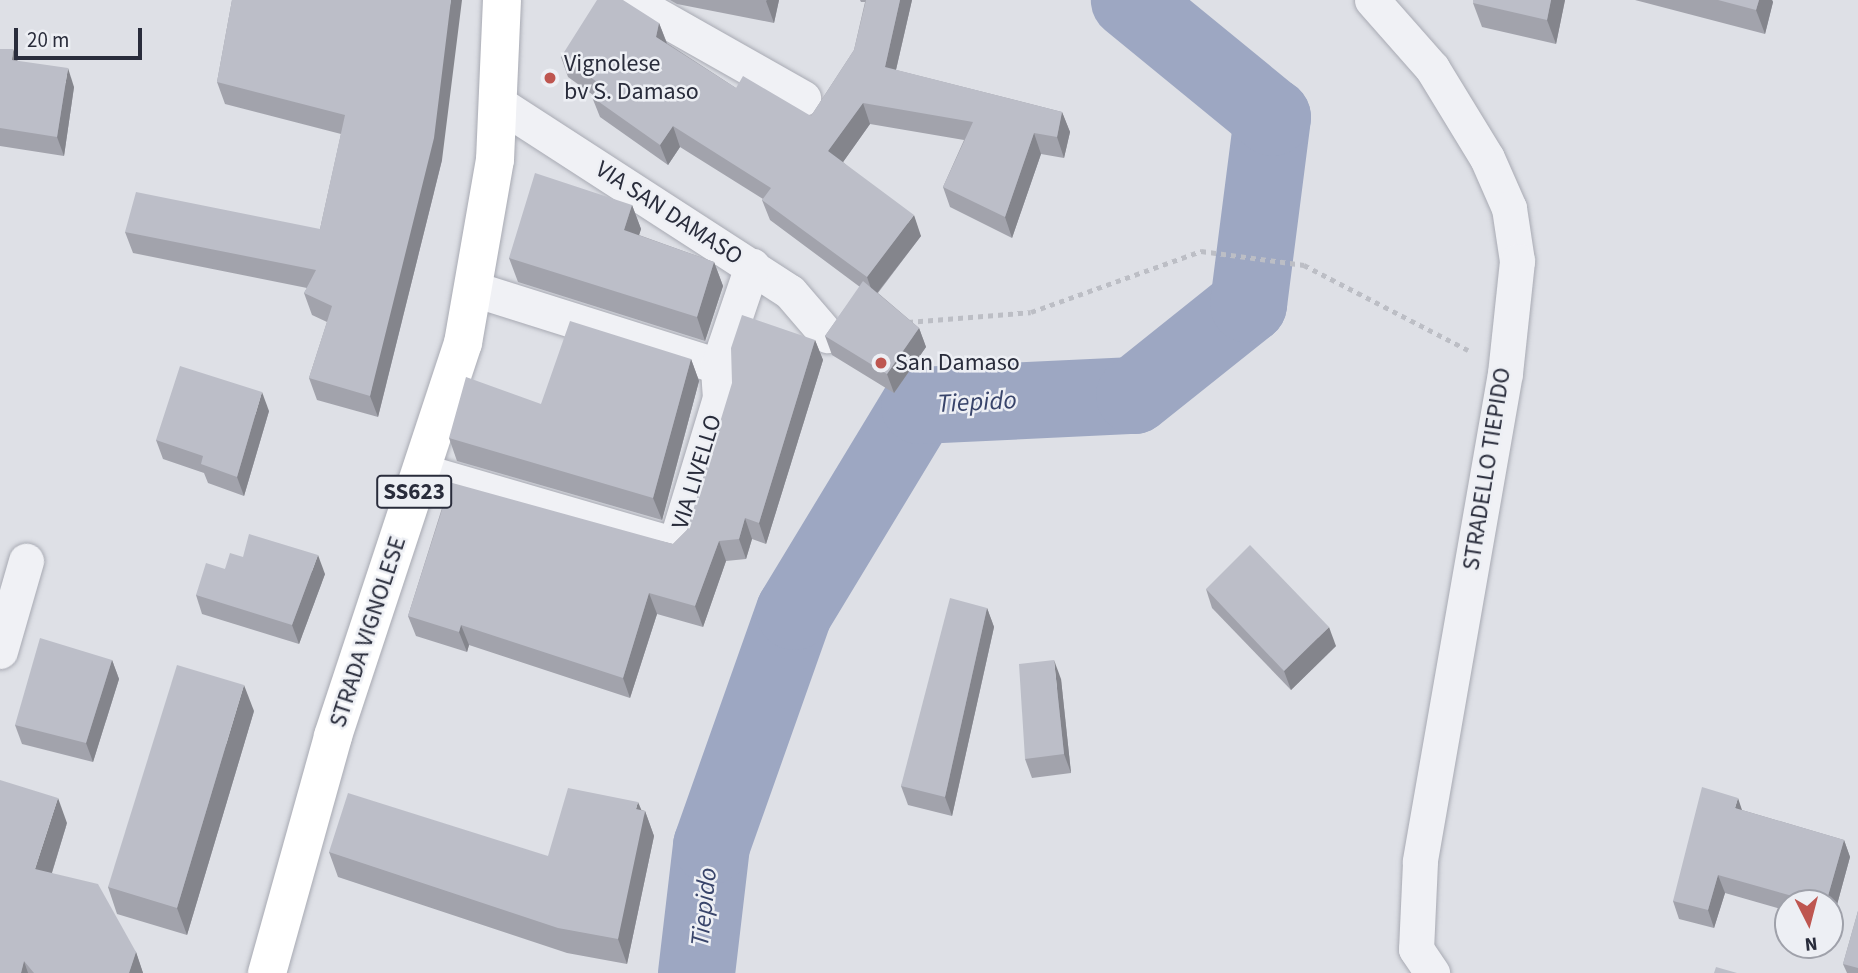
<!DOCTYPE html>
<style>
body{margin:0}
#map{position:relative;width:1858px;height:973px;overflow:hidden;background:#dee0e6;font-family:"Source Sans 3",sans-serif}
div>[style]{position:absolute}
.river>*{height:77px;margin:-38.5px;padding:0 38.5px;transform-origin:38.5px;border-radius:38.5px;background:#9da7c2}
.path>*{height:4.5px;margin-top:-2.25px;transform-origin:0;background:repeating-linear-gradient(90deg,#bcbec5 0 5px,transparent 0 10px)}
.roads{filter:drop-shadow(0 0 2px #a8aab3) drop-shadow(0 0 2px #a8aab3)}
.minor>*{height:35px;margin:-17.5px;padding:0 17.5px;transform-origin:17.5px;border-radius:17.5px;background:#f0f1f5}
.primary>*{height:38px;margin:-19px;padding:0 19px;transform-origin:19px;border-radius:19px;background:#fff}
.wall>*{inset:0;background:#a2a3ac}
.shaded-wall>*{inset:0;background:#84858c}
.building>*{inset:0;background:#bcbec8}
.dots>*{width:19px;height:19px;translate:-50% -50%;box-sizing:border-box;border:4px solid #edeff4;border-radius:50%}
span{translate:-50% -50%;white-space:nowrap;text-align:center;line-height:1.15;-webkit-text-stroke:5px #edeff4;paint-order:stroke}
.shield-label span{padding:2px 5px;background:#edeff4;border:2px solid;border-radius:5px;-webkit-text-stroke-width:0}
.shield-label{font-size:23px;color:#292c3b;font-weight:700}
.poi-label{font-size:24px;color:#292c3b}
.left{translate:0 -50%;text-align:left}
.street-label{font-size:24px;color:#292c3b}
.water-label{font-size:26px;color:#38446a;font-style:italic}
.north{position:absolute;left:1774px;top:889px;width:70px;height:70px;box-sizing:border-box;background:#edeff4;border:2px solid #9fa1aa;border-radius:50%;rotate:174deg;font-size:19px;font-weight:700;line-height:28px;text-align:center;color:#292c3b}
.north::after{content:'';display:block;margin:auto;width:24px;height:32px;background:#be5650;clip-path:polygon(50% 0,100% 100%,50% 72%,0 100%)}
.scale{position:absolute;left:14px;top:28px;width:128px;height:32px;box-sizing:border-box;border:4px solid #292c3b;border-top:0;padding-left:9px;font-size:21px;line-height:24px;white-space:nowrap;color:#292c3b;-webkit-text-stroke:5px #edeff4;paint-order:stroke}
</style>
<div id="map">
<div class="river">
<div style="left:696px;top:973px;width:129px;rotate:-83.3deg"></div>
<div style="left:711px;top:845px;width:248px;rotate:-70.5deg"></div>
<div style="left:794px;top:611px;width:241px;rotate:-58.8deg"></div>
<div style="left:919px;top:405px;width:215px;rotate:-2.7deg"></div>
<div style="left:1134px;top:395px;width:146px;rotate:-38.6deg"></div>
<div style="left:1248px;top:304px;width:189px;rotate:-82.7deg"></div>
<div style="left:1272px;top:117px;width:185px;rotate:-140.7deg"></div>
</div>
<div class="path">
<div style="left:908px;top:322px;width:123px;rotate:-4.6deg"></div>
<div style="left:1031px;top:312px;width:181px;rotate:-19.7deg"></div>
<div style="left:1201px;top:251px;width:104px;rotate:7.7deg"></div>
<div style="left:1304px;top:265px;width:185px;rotate:27.4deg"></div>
</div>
<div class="roads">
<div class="minor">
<div style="left:630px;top:0;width:199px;rotate:29.5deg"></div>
<div style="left:1372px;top:0;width:91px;rotate:48.6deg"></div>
<div style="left:1432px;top:68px;width:105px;rotate:58.6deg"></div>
<div style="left:1487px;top:158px;width:55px;rotate:66.3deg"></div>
<div style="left:1509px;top:208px;width:54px;rotate:81.4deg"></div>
<div style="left:1517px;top:261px;width:113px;rotate:96.1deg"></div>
<div style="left:1505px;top:373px;width:496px;rotate:99.9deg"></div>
<div style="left:1420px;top:862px;width:87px;rotate:92.6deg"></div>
<div style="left:1416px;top:949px;width:29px;rotate:56deg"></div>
<div style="left:501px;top:105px;width:344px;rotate:32.9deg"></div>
<div style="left:790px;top:292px;width:57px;rotate:49.3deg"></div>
<div style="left:474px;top:289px;width:256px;rotate:17.5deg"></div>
<div style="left:421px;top:471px;width:265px;rotate:16.2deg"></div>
<div style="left:675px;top:545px;width:154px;rotate:-73deg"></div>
<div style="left:720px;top:398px;width:32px;rotate:-94deg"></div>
<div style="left:718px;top:366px;width:106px;rotate:-71.2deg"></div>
<div style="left:0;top:651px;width:94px;rotate:-73.9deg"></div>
</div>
<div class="primary">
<div style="left:267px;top:973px;width:246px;rotate:-74.4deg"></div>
<div style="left:333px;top:736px;width:414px;rotate:-71.7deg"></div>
<div style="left:463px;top:343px;width:186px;rotate:-80.1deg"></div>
<div style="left:495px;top:160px;width:160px;rotate:-87.5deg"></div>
</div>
</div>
<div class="wall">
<div style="clip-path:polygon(232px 0,442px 160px,378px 417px,317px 400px,309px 378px,327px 322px,312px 315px,304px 293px,307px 288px,133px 253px,125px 232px,320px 229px,341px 134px,225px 104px,217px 82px)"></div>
<div style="clip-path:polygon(670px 0,779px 0,774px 23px,677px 4px)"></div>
<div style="clip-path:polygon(860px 0,912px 0,896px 70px,1062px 112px,1070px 132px,1064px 158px,1041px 154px,1012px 238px,950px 207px,943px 187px,964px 140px,870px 124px,843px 162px,921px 236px,878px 293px,919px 328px,926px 347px,894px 393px,832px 355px,825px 336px,860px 287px,770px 220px,762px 200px,763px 199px,680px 147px,668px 165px,600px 117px,592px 97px,593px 95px,568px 77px,561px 57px,659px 23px,667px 43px,736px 88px,811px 116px,854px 50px,865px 2px,861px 2px)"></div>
<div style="clip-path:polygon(1565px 0,1556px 44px,1482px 27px,1473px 3px)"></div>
<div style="clip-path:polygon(1635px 0,1772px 0,1773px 2px,1765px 34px)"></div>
<div style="clip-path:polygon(0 49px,18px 61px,74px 87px,64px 156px,0 146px)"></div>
<div style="clip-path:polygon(632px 205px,641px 229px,639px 235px,714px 262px,723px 286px,705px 341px,518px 282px,509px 258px)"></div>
<div style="clip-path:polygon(815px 340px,823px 360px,766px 544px,752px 539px,746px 559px,726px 561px,703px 627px,657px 614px,630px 698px,469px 645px,467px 652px,416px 636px,408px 616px,442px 508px,435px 487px,673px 544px,687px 530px)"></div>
<div style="clip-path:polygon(691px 359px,699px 381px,662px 520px,457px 461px,449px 438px,541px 404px)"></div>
<div style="clip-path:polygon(269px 411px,244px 496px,208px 483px,204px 473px,163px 459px,156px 440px)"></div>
<div style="clip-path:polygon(243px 557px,325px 574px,299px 644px,202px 614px,196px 595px,225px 569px)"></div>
<div style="clip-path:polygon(1206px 589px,1336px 646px,1291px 690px,1212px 608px)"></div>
<div style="clip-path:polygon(987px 608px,994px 627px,952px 816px,908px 805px,901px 786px)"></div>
<div style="clip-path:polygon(112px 660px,119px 679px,93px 762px,22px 744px,15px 725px)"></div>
<div style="clip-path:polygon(1061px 679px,1071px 773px,1032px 778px,1025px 759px)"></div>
<div style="clip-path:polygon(254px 711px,187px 935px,117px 914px,108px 887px)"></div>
<div style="clip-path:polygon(642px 810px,645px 811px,654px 836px,627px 964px,567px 953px,338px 877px,329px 852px,548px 856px)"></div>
<div style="clip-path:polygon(1742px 810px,1844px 840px,1850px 857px,1832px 923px,1830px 923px,1830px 903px,1788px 903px,1788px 911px,1725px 893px,1714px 928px,1679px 919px,1673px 901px)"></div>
<div style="clip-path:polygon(67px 823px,52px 873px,136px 952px,143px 973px,0 973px)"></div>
<div style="clip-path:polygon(1858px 911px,1858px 973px,1847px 973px,1843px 964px)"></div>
</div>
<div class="shaded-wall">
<div style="clip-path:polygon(451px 0,462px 0,442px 160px,378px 417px,370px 396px)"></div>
<div style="clip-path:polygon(767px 0,779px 0,774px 23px,766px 1px)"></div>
<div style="clip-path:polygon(900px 0,912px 0,892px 87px,885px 67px)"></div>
<div style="clip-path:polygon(1551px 0,1565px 0,1556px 44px,1547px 20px)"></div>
<div style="clip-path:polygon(1759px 0,1772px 0,1773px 2px,1765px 34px,1756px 10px)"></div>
<div style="clip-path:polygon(659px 23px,667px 44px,656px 37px)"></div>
<div style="clip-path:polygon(13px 49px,20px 68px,12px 60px)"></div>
<div style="clip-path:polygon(68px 68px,74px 87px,64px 156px,57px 137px)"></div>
<div style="clip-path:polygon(863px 103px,870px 124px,836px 172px,828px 151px)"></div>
<div style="clip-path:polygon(1062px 112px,1070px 132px,1064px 158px,1057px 137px)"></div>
<div style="clip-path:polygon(673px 126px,680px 147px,668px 165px,660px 145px)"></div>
<div style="clip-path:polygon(1034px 133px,1041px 154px,1012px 238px,1005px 217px)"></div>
<div style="clip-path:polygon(632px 205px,641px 229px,633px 254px,624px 230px)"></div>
<div style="clip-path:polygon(914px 215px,921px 236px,874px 297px,867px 277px)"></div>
<div style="clip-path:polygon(714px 262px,723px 286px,705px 341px,697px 317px)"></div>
<div style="clip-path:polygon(919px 328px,926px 347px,894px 393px,887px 374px)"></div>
<div style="clip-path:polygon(815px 340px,823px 360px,766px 544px,759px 523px)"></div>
<div style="clip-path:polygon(691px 359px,699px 381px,662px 520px,653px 498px)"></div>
<div style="clip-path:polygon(262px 392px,269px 411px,244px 496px,237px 477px)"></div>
<div style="clip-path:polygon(745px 518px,752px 539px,746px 559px,739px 539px)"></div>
<div style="clip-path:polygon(719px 541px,726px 561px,703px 627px,695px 606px)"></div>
<div style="clip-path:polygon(318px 555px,325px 574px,299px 644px,292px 625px)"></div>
<div style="clip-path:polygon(649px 593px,657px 614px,630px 698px,623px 678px)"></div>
<div style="clip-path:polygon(987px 608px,994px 627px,952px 816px,945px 797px)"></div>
<div style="clip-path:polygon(461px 625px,469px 645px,467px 652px,459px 632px)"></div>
<div style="clip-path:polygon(1329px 627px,1336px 646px,1291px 690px,1284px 671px)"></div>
<div style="clip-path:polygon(112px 660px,119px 679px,93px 762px,86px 743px)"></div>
<div style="clip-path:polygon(1054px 660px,1061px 679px,1071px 773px,1064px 754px)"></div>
<div style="clip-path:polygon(244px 685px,254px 711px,187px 935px,177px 908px)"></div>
<div style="clip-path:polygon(58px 798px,67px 823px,45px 895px,35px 869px)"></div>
<div style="clip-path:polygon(1738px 798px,1744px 816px,1735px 808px)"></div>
<div style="clip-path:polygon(638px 802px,644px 816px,645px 811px,654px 836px,627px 964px,618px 939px,636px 809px)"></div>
<div style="clip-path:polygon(1844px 840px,1850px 857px,1832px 923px,1830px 919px,1830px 903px,1826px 903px)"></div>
<div style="clip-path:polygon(1718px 875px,1725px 893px,1714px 928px,1708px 910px)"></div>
<div style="clip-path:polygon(136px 952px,143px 973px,129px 973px)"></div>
<div style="clip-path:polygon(24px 961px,28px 973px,21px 973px)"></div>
</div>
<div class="building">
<div style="clip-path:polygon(232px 0,451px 0,434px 138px,370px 396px,309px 378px,332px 306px,304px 293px,316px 270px,125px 232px,136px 192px,320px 229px,345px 115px,217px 82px)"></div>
<div style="clip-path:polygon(597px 0,623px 0,659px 23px,656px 37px,736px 88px,743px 76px,811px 116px,854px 50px,866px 0,900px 0,885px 67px,1062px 112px,1057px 137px,1034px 133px,1005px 217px,943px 187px,973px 122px,863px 103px,828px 151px,914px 215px,867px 277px,762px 200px,771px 188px,673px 126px,660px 145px,592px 97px,600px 84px,561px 57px)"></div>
<div style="clip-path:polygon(1473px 0,1551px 0,1547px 20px,1473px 3px)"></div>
<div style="clip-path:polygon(1718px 0,1759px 0,1756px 10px)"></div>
<div style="clip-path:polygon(0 49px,13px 49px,12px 60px,68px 68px,57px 137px,0 128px)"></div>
<div style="clip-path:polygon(535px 173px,632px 205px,624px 230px,714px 262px,697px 317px,509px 258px)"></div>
<div style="clip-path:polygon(863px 281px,919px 328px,887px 374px,825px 336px)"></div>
<div style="clip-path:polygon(742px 315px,815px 340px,759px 523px,745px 518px,739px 539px,719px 541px,695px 606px,649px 593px,623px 678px,461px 625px,459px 632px,408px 616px,448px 491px,435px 487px,438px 479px,673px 544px,687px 530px,732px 383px,731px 348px)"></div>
<div style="clip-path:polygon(570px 321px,691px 359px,653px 498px,449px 438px,466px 377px,541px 404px)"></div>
<div style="clip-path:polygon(180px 366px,262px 392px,237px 477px,201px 464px,203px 456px,156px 440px)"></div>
<div style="clip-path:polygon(249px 534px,318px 555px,292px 625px,196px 595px,206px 563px,225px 569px,230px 553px,243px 557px)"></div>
<div style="clip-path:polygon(1250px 545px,1329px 627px,1284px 671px,1206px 589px)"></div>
<div style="clip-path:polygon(950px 598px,987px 608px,945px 797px,901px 786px)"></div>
<div style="clip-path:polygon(40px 638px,112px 660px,86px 743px,15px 725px)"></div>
<div style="clip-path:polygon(1054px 660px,1064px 754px,1025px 759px,1019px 664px)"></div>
<div style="clip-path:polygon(177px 665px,244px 685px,177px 908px,108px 887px)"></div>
<div style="clip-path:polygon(0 780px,58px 798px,35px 869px,98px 884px,136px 952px,129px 973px,34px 973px,24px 961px,21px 973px,0 973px)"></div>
<div style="clip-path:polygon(1702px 787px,1738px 798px,1735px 808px,1844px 840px,1826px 903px,1817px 903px,1718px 875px,1708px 910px,1673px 901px)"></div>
<div style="clip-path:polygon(568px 788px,638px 802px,636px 809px,645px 811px,618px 939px,558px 928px,329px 852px,348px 793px,548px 856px)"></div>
<div style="clip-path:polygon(1858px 911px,1858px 968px,1843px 964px)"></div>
<div style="clip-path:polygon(1716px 967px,1737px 973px,1714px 973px)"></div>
</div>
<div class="dots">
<div style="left:550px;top:78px;background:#be5650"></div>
<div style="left:881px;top:363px;background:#be5650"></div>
</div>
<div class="shield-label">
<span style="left:414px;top:492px">SS623</span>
</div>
<div class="poi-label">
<span class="left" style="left:564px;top:78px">Vignolese<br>bv S. Damaso</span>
<span class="left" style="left:895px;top:363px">San Damaso</span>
</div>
<div class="street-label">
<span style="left:669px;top:213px;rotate:33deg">VIA SAN DAMASO</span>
<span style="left:1487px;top:469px;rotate:-81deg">STRADELLO TIEPIDO</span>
<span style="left:697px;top:472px;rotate:-73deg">VIA LIVELLO</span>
<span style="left:368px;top:632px;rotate:-72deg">STRADA VIGNOLESE</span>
</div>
<div class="water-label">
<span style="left:977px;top:402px;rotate:-3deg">Tiepido</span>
<span style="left:704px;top:907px;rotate:-84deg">Tiepido</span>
</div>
<div class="north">N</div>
<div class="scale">20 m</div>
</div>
